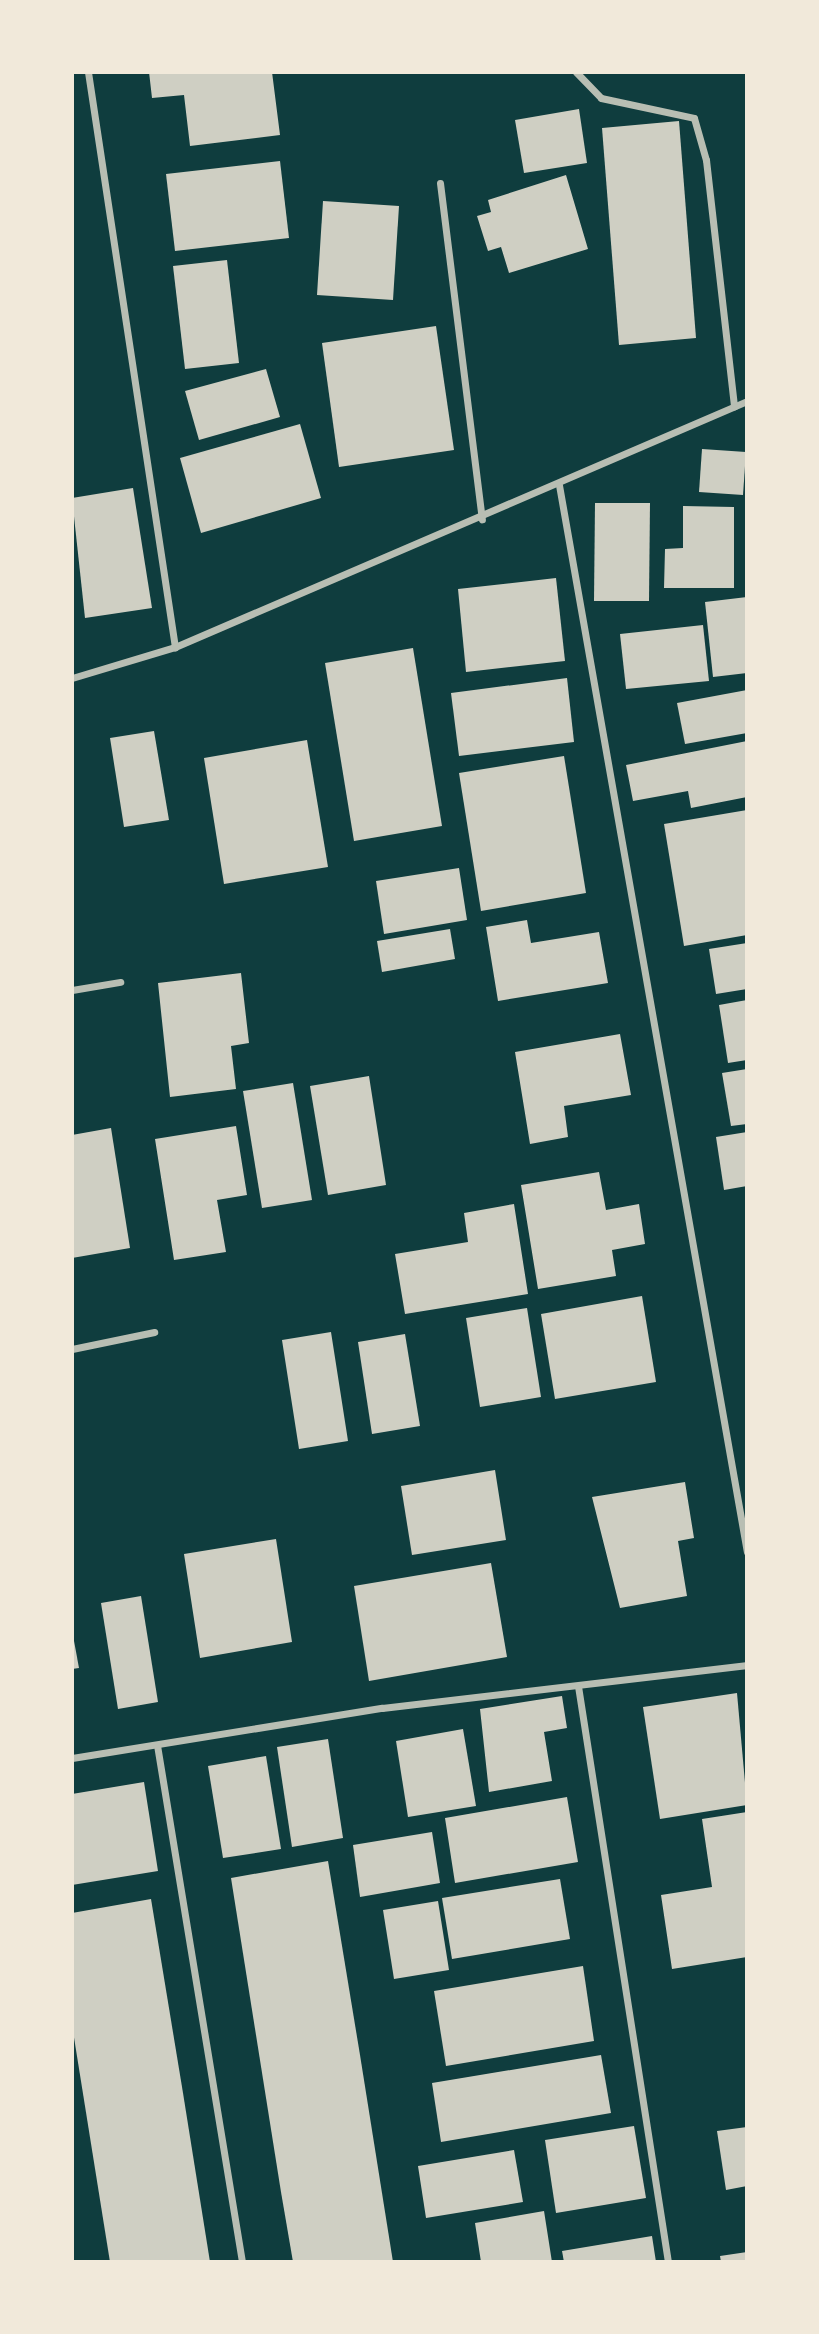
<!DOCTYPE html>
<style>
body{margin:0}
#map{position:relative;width:819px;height:2334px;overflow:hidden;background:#0f3d3e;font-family:Raleway,sans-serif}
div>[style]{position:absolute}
.building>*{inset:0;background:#cfcfc3}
.minor>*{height:7px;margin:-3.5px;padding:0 3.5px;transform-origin:3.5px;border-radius:3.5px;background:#b8beb3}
span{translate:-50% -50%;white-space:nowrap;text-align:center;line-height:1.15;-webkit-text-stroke:7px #f1e9da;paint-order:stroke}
.frame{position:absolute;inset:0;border:74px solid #f1e9da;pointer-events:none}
</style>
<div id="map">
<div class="building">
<div style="clip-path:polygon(149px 72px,272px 72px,280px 135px,190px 146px,184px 95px,152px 98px)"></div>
<div style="clip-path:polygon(579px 109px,587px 163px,524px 173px,515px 120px)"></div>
<div style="clip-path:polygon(679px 121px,696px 338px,619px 345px,602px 128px)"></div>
<div style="clip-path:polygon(280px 161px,289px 238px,175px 251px,166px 174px)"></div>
<div style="clip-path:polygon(566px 175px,588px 249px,509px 273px,501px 247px,488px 251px,477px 216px,491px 212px,488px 200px)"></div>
<div style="clip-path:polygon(323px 201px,399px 206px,393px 300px,317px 295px)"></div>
<div style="clip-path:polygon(227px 260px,239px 363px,185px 369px,173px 266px)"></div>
<div style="clip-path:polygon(436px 326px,454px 450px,339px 467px,322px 343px)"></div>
<div style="clip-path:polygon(266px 369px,280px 417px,199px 440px,185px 391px)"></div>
<div style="clip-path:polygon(300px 424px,321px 498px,201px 533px,180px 458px)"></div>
<div style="clip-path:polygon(702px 449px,746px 452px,743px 495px,699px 492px)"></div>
<div style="clip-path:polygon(133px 488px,152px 608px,85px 618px,72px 498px)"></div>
<div style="clip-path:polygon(595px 503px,650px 503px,649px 601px,594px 601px)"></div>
<div style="clip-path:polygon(683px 506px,734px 507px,734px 588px,664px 588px,665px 549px,683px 548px)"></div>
<div style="clip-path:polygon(556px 578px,565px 661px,466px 672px,458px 589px)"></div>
<div style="clip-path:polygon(747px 597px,747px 673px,713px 677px,705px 602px)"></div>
<div style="clip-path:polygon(703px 625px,709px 681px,626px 689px,620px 634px)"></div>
<div style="clip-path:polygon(413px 648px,442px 826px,354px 841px,325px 663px)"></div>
<div style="clip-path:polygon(567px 678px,574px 742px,459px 756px,451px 693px)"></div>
<div style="clip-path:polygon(747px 690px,747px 733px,685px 744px,677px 703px)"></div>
<div style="clip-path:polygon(154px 731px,169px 820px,124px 827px,110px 738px)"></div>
<div style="clip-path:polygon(307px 740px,328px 867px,224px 884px,204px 758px)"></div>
<div style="clip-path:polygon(747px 741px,747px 797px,691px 808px,688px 791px,633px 801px,626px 765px)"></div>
<div style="clip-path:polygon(564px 756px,586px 893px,481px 911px,459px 773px)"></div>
<div style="clip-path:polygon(747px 810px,747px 935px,684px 946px,664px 824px)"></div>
<div style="clip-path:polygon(459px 868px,467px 920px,384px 934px,376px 881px)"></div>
<div style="clip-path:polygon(527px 920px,531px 943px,599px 932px,608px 983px,498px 1001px,486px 927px)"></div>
<div style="clip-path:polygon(450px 929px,455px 959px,382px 972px,377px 941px)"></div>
<div style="clip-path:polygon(747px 943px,747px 989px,716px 994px,709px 949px)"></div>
<div style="clip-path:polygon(241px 973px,249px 1043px,231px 1046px,236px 1089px,170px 1097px,158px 983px)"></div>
<div style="clip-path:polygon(747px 1000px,747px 1060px,728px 1063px,719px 1005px)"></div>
<div style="clip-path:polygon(620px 1034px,631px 1095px,564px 1106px,568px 1137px,530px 1144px,515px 1052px)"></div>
<div style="clip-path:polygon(747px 1069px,747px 1124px,731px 1126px,722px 1073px)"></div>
<div style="clip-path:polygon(369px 1076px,386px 1185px,328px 1195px,310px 1086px)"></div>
<div style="clip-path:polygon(293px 1083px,312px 1200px,262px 1208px,243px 1091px)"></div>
<div style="clip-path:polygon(236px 1126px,247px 1195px,217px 1200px,226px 1252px,174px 1260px,155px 1139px)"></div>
<div style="clip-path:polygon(111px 1128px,130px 1248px,72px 1258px,72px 1135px)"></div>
<div style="clip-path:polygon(747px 1132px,747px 1186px,724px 1190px,716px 1137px)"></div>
<div style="clip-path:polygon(599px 1172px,606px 1210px,639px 1204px,645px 1244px,612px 1250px,616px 1276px,538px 1289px,521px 1185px)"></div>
<div style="clip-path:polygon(514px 1204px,528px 1294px,405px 1314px,395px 1254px,468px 1242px,464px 1213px)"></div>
<div style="clip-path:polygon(642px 1296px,656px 1382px,555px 1399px,541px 1314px)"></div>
<div style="clip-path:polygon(527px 1308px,541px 1397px,480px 1407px,466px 1318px)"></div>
<div style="clip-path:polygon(331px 1332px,348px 1441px,299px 1449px,282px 1340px)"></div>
<div style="clip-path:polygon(405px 1334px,420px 1426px,372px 1434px,358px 1342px)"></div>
<div style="clip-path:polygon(495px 1470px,506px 1540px,412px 1555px,401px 1486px)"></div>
<div style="clip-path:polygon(685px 1482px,694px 1538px,678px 1541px,687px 1596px,620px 1608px,592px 1497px)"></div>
<div style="clip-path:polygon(276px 1539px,292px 1642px,200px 1658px,184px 1554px)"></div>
<div style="clip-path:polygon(491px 1563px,507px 1657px,369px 1681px,354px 1586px)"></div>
<div style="clip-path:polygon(141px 1596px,158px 1702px,118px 1709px,101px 1603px)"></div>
<div style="clip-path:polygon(72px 1630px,79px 1668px,72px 1669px)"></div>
<div style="clip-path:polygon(737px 1693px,747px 1805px,660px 1819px,643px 1707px)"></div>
<div style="clip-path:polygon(562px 1696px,567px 1728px,544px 1732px,552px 1781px,489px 1792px,480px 1709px)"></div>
<div style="clip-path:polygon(463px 1729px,476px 1806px,408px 1817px,396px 1741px)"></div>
<div style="clip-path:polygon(328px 1739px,343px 1838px,292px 1847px,277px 1747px)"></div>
<div style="clip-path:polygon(266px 1756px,281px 1849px,223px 1858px,208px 1766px)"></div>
<div style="clip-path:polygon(144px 1782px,158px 1871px,72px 1885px,72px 1794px)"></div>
<div style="clip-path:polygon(567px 1797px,578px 1862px,455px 1883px,445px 1818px)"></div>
<div style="clip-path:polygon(747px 1812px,747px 1957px,672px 1969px,661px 1895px,712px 1887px,702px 1819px)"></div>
<div style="clip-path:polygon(432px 1832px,440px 1883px,360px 1897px,353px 1845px)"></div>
<div style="clip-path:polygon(328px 1861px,360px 2055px,393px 2262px,293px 2262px,281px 2192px,231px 1878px)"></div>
<div style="clip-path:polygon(560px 1879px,570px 1939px,452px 1959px,442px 1898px)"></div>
<div style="clip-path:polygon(151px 1899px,183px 2093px,210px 2262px,110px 2262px,105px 2231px,72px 2025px,72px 1913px)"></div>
<div style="clip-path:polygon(438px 1901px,449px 1970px,394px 1979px,383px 1910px)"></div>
<div style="clip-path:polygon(583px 1966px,594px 2041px,446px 2066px,434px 1991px)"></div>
<div style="clip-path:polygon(601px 2055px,611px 2113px,441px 2142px,432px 2083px)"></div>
<div style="clip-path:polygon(634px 2126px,646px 2198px,556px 2213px,545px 2140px)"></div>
<div style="clip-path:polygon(747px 2127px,747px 2186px,726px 2190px,717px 2131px)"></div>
<div style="clip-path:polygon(514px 2150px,523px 2202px,426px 2218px,418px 2166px)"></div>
<div style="clip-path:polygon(544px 2211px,552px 2262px,481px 2262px,475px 2223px)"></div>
<div style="clip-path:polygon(652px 2236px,656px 2262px,564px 2262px,562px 2251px)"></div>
<div style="clip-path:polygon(747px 2252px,747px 2262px,721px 2262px,720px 2256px)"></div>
</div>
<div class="minor">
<div style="left:88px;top:72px;width:582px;rotate:81.4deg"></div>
<div style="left:576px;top:72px;width:36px;rotate:46deg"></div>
<div style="left:601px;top:98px;width:95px;rotate:12.1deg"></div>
<div style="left:694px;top:118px;width:44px;rotate:74.1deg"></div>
<div style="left:706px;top:160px;width:248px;rotate:83.5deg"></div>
<div style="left:440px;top:183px;width:339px;rotate:82.9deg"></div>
<div style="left:559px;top:485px;width:1083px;rotate:80.01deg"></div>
<div style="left:72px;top:678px;width:108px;rotate:-16.8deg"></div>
<div style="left:175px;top:647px;width:623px;rotate:-23.27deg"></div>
<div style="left:72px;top:990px;width:49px;rotate:-9.5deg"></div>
<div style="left:72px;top:1349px;width:84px;rotate:-11.7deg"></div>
<div style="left:578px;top:1686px;width:583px;rotate:81.12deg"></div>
<div style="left:157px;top:1745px;width:524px;rotate:80.66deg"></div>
<div style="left:72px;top:1758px;width:314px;rotate:-9.2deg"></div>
<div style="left:382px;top:1708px;width:368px;rotate:-6.7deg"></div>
</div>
<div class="frame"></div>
</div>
